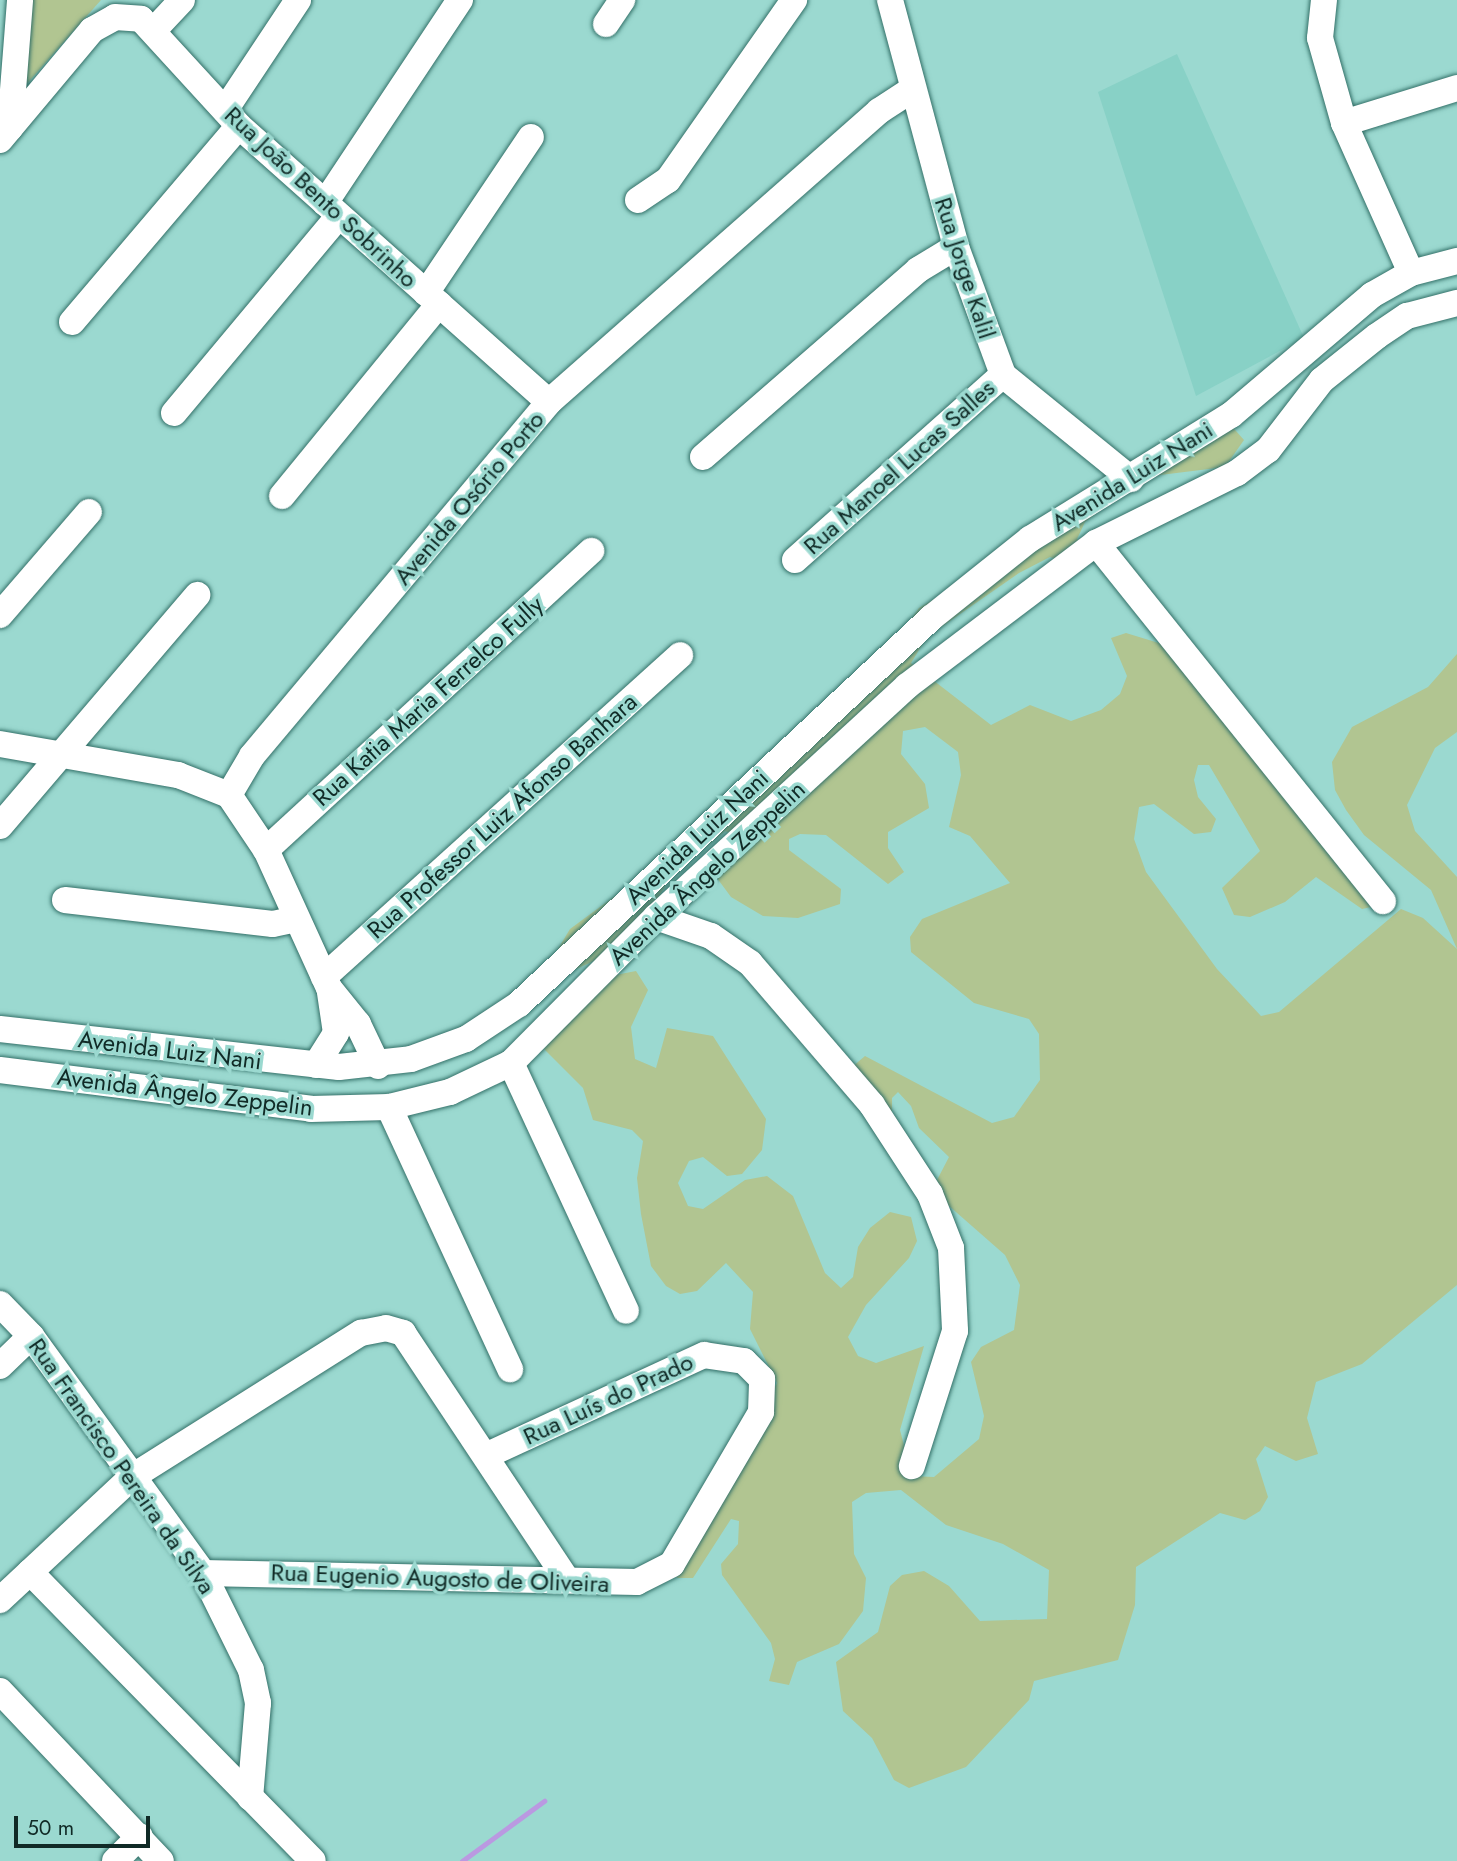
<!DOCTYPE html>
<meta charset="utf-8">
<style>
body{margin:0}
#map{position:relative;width:1457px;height:1861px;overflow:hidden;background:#9bd9d0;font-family:Jost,sans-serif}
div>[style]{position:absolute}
.built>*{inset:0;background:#88d1c6}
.green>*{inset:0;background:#b1c591}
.stream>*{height:5px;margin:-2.5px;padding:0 2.5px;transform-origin:2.5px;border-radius:2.5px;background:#ba99e1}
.roads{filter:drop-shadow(0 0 2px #337068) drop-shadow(0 0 2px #337068)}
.minor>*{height:26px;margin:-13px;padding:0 13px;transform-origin:13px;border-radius:13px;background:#fff}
span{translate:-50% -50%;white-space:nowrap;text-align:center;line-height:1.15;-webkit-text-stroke:7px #9bd9d0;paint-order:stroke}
.street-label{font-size:24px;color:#102a26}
.scale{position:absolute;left:14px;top:1816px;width:136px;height:32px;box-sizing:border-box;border:4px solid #102a26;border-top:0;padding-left:9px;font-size:21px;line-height:24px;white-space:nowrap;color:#102a26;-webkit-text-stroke:5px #9bd9d0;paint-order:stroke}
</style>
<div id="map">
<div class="built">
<div style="clip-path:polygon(1177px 54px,1304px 338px,1196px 396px,1098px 92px)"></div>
</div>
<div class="green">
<div style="clip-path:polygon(28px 0,101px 0,17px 95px)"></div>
<div style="clip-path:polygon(1228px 422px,1244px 440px,1225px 467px,1144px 477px,1085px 522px,1077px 539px,1100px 553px,1098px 560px,1076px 567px,1050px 557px,1019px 573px,927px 637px,911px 663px,991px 725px,1030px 705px,1071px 721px,1101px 710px,1120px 694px,1127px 676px,1111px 638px,1126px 633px,1162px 644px,1371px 907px,1362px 909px,1316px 877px,1285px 902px,1250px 917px,1234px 915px,1222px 888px,1260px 851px,1209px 765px,1198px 765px,1194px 780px,1198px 797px,1216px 819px,1211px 832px,1194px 834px,1154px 804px,1139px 807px,1134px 839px,1146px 872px,1217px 969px,1261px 1016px,1279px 1012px,1401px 909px,1423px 918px,1457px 949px,1457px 1285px,1362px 1364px,1316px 1382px,1307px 1418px,1318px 1454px,1296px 1461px,1265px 1446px,1256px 1459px,1268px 1497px,1260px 1511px,1245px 1520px,1220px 1513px,1136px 1567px,1135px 1605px,1118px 1660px,1034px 1681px,1029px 1700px,966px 1767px,909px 1788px,894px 1780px,872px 1738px,843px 1711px,836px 1662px,878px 1632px,890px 1586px,902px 1575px,924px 1571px,949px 1586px,980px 1621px,1047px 1619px,1049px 1570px,1003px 1544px,946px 1525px,901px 1490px,866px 1493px,852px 1502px,854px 1554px,866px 1578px,863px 1611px,839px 1644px,797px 1662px,789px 1685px,769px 1681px,775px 1659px,771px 1643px,722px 1575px,721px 1564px,738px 1544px,739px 1521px,731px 1519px,693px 1578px,677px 1578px,674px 1572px,777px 1383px,750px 1329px,753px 1292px,726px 1263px,697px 1291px,680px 1294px,666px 1286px,651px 1266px,641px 1214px,637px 1178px,643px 1141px,632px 1130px,593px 1120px,583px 1088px,544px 1049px,605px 977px,636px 971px,648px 990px,631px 1027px,635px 1059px,656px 1068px,667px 1028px,713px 1036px,766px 1119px,762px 1150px,742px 1174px,727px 1176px,703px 1157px,689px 1161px,678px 1183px,688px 1206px,703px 1209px,745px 1180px,767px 1176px,793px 1196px,825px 1273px,841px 1288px,853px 1277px,858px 1247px,870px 1228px,890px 1212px,911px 1217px,917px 1241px,909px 1258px,866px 1305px,848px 1337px,858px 1356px,876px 1363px,924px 1346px,900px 1430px,912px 1476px,934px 1477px,979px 1439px,984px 1416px,971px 1362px,981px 1347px,1014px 1330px,1020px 1285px,1005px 1255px,940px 1198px,937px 1180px,949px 1157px,919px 1128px,911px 1106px,898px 1092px,892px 1098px,892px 1114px,911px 1149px,852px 1067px,865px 1056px,992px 1123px,1014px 1117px,1040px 1080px,1039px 1034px,1029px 1019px,974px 1003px,911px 952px,910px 937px,922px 919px,1010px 883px,970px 836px,949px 827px,961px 775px,958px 752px,925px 727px,903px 731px,901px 754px,925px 784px,929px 808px,888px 832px,888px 848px,904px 872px,888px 884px,826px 835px,800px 834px,789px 839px,789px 850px,841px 889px,840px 904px,798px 918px,763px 916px,731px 897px,714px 874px,735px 835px,725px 831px,672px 875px,653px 906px,605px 956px,567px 973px,555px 954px,570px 929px,642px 876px,893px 644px,919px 608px)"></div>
<div style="clip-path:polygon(1457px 654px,1457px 732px,1435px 748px,1407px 805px,1415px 831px,1457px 877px,1457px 949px,1431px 890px,1364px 835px,1346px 810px,1335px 790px,1332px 762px,1352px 727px,1428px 687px)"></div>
</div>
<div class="stream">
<div style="left:462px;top:1861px;width:102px;rotate:-36.2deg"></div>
</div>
<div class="roads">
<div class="minor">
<div style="left:890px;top:0;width:256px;rotate:75deg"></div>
<div style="left:956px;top:247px;width:136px;rotate:69.8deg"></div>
<div style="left:1003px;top:375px;width:165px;rotate:39.1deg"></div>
<div style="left:1324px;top:0;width:38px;rotate:96deg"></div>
<div style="left:1320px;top:38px;width:88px;rotate:74.2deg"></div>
<div style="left:1344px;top:123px;width:164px;rotate:65.9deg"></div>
<div style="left:606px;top:24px;width:29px;rotate:-56deg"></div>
<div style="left:154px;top:30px;width:41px;rotate:-47deg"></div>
<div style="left:225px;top:110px;width:132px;rotate:-56.4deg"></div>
<div style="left:1344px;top:123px;width:118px;rotate:-17.2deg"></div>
<div style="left:10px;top:128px;width:128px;rotate:-85.5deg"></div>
<div style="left:0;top:140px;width:143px;rotate:-50.1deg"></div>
<div style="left:92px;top:30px;width:26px;rotate:-29deg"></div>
<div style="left:115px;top:17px;width:26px;rotate:4deg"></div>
<div style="left:141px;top:19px;width:145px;rotate:47.5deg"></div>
<div style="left:239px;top:126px;width:415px;rotate:41.7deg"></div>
<div style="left:638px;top:200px;width:36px;rotate:-34deg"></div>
<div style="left:668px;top:180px;width:220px;rotate:-55deg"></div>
<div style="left:325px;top:203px;width:244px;rotate:-56.4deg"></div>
<div style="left:426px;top:293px;width:188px;rotate:-56.1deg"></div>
<div style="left:72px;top:322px;width:257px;rotate:-49.6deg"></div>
<div style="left:174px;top:413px;width:257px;rotate:-50.1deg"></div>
<div style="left:703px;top:457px;width:285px;rotate:-41deg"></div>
<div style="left:918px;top:270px;width:44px;rotate:-31.2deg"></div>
<div style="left:282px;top:496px;width:248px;rotate:-50.7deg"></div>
<div style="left:1096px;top:543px;width:459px;rotate:51.3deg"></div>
<div style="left:795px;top:560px;width:278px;rotate:-41.7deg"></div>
<div style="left:0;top:615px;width:136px;rotate:-49.2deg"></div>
<div style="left:0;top:744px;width:181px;rotate:9.9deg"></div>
<div style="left:178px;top:775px;width:55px;rotate:21.4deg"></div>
<div style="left:0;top:826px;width:304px;rotate:-49.5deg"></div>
<div style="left:266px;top:850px;width:442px;rotate:-42.6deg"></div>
<div style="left:65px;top:900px;width:209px;rotate:6.6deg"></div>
<div style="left:273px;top:924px;width:24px;rotate:-12deg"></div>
<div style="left:656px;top:917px;width:58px;rotate:19.1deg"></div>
<div style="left:711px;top:936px;width:47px;rotate:34.7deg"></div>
<div style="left:750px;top:963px;width:187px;rotate:49.3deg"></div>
<div style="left:872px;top:1105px;width:106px;rotate:56.9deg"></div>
<div style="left:930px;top:1194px;width:58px;rotate:68.7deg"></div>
<div style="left:951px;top:1248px;width:83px;rotate:87.2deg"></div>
<div style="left:955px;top:1331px;width:142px;rotate:107.7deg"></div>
<div style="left:324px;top:977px;width:480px;rotate:-42.1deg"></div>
<div style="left:0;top:1029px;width:341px;rotate:6.4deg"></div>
<div style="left:339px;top:1067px;width:72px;rotate:-6.3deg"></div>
<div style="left:411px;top:1059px;width:59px;rotate:-20deg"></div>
<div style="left:466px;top:1039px;width:64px;rotate:-33.4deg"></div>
<div style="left:519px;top:1004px;width:565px;rotate:-43.13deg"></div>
<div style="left:931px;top:618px;width:127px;rotate:-38.6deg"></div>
<div style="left:1030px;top:539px;width:236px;rotate:-31.7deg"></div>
<div style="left:1231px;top:415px;width:185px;rotate:-40.4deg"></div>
<div style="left:1372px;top:295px;width:45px;rotate:-29.4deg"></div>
<div style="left:1411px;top:273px;width:48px;rotate:-14.6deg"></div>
<div style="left:511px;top:1063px;width:273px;rotate:65.1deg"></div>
<div style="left:316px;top:1065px;width:38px;rotate:-58deg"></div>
<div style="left:336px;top:1033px;width:40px;rotate:-98.5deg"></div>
<div style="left:378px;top:1066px;width:47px;rotate:-115.5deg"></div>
<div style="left:358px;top:1024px;width:46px;rotate:-128.9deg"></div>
<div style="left:329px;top:988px;width:152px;rotate:-114.5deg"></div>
<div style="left:266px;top:850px;width:66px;rotate:-123.9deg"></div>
<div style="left:229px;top:795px;width:45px;rotate:-59.5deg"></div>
<div style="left:252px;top:756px;width:462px;rotate:-50deg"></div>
<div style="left:549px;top:402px;width:440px;rotate:-41.4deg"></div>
<div style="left:879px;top:111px;width:37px;rotate:-33deg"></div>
<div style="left:0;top:1070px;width:313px;rotate:7.1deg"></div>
<div style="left:311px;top:1109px;width:78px;rotate:-1.5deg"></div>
<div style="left:389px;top:1107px;width:63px;rotate:-13.8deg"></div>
<div style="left:450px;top:1092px;width:68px;rotate:-25.4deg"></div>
<div style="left:511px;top:1063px;width:206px;rotate:-45.2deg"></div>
<div style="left:656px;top:917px;width:341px;rotate:-42.6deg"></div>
<div style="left:907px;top:686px;width:237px;rotate:-37.1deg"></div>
<div style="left:1096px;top:543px;width:157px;rotate:-26.4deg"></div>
<div style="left:1237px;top:473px;width:39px;rotate:-37deg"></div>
<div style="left:1268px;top:450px;width:88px;rotate:-52.4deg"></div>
<div style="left:1322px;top:380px;width:70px;rotate:-38.7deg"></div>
<div style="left:1377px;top:336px;width:36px;rotate:-34deg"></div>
<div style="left:1407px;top:316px;width:52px;rotate:-14.6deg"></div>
<div style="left:389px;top:1107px;width:289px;rotate:65.2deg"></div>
<div style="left:0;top:1304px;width:45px;rotate:45.9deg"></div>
<div style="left:31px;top:1336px;width:293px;rotate:54deg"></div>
<div style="left:203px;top:1573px;width:108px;rotate:63.7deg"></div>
<div style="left:251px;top:1670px;width:34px;rotate:78deg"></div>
<div style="left:258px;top:1703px;width:95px;rotate:94.8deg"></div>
<div style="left:0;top:1366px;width:43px;rotate:-44.1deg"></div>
<div style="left:30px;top:1572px;width:404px;rotate:45.6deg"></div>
<div style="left:203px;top:1573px;width:434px;rotate:1.2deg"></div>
<div style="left:637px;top:1582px;width:39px;rotate:-27deg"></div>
<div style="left:672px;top:1564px;width:176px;rotate:-59.6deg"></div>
<div style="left:761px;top:1412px;width:33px;rotate:-88deg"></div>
<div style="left:762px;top:1379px;width:25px;rotate:-135deg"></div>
<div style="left:744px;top:1361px;width:40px;rotate:-171.5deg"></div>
<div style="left:704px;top:1355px;width:238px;rotate:155.2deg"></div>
<div style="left:0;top:1600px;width:180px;rotate:-43deg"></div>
<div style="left:132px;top:1477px;width:271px;rotate:-32.2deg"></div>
<div style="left:361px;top:1333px;width:25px;rotate:-11deg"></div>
<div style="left:386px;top:1328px;width:18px;rotate:16deg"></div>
<div style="left:403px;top:1333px;width:293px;rotate:56.4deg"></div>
<div style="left:0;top:1691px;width:234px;rotate:46.6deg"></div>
<div style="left:115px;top:1861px;width:35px;rotate:-45deg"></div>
</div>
</div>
<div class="street-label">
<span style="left:321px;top:197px;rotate:43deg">Rua João Bento Sobrinho</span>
<span style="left:965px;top:268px;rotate:72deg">Rua Jorge Kalil</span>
<span style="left:899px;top:467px;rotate:-42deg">Rua Manoel Lucas Salles</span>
<span style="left:1132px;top:476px;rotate:-32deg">Avenida Luiz Nani</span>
<span style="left:469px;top:498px;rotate:-50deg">Avenida Osório Porto</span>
<span style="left:428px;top:701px;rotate:-42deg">Rua Katia Maria Ferrelco Fully</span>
<span style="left:502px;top:816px;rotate:-42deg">Rua Professor Luiz Afonso Banhara</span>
<span style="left:697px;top:837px;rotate:-43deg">Avenida Luiz Nani</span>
<span style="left:707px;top:873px;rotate:-43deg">Avenida Ângelo Zeppelin</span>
<span style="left:170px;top:1050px;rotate:7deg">Avenida Luiz Nani</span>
<span style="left:185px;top:1092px;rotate:7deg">Avenida Ângelo Zeppelin</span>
<span style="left:608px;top:1399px;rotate:-25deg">Rua Luís do Prado</span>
<span style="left:122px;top:1466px;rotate:55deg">Rua Francisco Pereira da Silva</span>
<span style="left:440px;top:1578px;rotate:2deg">Rua Eugenio Augosto de Oliveira</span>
</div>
<div class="scale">50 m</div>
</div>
